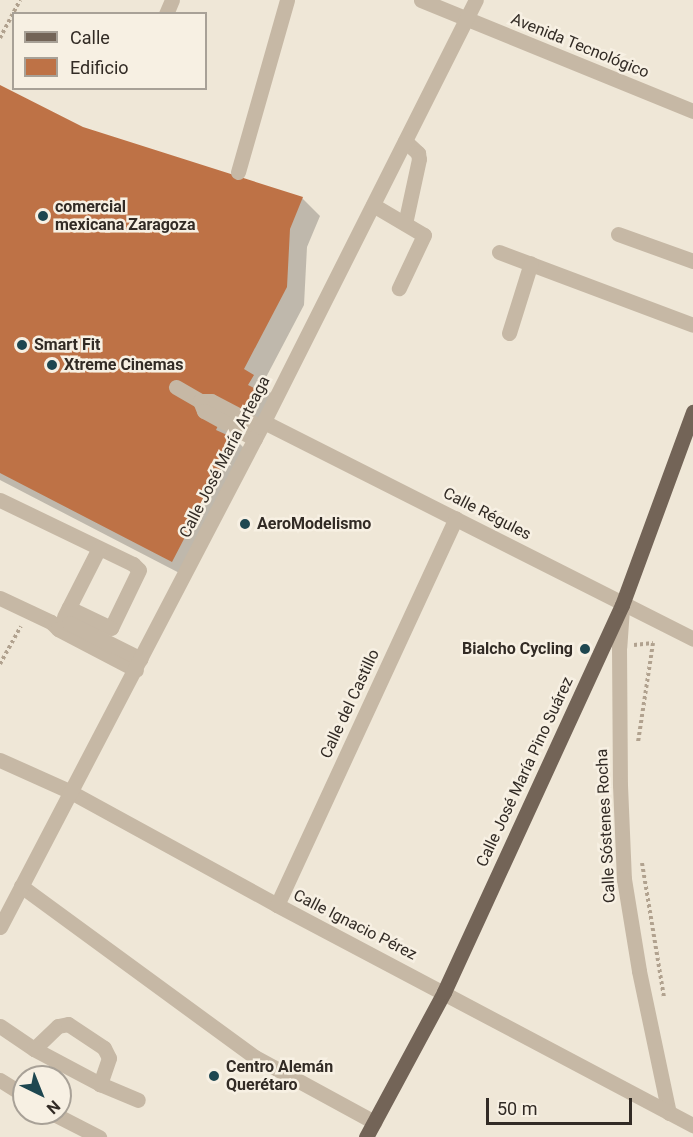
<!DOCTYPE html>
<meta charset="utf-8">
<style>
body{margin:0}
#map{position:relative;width:693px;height:1137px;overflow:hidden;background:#efe7d7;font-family:Roboto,sans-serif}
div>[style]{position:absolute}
.shadow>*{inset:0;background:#0003}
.building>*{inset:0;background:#be7246}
.path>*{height:4px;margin-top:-2px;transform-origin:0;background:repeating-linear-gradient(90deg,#b1a28f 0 3px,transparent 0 6px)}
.minor>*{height:15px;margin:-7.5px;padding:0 7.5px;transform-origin:7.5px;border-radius:7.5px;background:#c6b8a5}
.major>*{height:15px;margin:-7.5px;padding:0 7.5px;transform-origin:7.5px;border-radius:7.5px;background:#736457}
.dots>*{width:16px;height:16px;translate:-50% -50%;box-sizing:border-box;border:3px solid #f7f0e3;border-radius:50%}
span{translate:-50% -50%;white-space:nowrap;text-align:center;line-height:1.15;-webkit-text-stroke:5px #f7f0e3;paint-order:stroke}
.street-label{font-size:16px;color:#322b25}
.poi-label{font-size:16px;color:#322b25;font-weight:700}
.left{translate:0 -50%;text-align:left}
.right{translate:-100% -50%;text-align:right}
.legend{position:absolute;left:12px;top:12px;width:195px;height:78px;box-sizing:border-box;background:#f7f0e3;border:2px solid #a8a197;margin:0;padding:8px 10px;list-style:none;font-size:18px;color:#322b25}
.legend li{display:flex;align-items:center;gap:12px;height:30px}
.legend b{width:30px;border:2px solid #a8a197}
.north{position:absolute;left:12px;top:1065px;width:60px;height:60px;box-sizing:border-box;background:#f7f0e3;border:2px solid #a8a197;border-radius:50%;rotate:137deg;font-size:16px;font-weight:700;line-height:24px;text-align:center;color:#322b25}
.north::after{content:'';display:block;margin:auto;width:21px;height:27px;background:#1e4750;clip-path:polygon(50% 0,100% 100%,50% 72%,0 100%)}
.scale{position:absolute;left:486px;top:1098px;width:146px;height:27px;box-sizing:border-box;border:3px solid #322b25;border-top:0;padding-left:8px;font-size:18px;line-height:21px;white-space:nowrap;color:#322b25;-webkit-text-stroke:4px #f7f0e3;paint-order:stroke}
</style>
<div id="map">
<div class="shadow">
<div style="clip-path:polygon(0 86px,82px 128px,302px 198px,320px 216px,307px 247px,304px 305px,262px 385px,271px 393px,262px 431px,244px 422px,237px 441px,253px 457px,189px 578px,0 480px)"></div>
</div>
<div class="building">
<div style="clip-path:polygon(0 85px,83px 127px,303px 197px,290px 229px,287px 287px,244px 369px,254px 375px,248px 385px,258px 390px,245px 414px,227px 406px,216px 430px,236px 439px,172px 562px,0 473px)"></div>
</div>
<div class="path">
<div style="left:0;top:38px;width:43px;rotate:-62.2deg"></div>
<div style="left:634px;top:645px;width:19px;rotate:-6deg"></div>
<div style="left:653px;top:643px;width:100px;rotate:98.6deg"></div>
<div style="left:0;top:664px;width:43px;rotate:-61.1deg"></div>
<div style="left:642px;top:863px;width:137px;rotate:80.7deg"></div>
</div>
<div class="minor">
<div style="left:421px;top:0;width:294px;rotate:22.2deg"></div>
<div style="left:166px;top:14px;width:15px;rotate:-67deg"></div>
<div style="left:405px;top:141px;width:18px;rotate:43deg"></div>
<div style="left:418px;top:153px;width:6px;rotate:81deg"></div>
<div style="left:419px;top:159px;width:66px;rotate:102.2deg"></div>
<div style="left:238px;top:172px;width:179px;rotate:-74.1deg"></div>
<div style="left:373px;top:205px;width:59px;rotate:30.5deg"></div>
<div style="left:424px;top:235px;width:59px;rotate:115.3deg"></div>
<div style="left:618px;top:234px;width:80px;rotate:19.8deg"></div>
<div style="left:499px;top:252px;width:207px;rotate:20.6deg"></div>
<div style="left:509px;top:333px;width:73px;rotate:-72.6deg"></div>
<div style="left:176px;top:387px;width:28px;rotate:30deg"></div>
<div style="left:200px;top:401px;width:11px"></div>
<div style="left:211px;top:401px;width:56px;rotate:27.5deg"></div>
<div style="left:200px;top:401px;width:11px;rotate:68deg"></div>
<div style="left:204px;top:411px;width:58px;rotate:28.8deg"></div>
<div style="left:264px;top:422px;width:481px;rotate:26.8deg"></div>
<div style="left:0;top:500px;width:148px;rotate:25.7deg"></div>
<div style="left:133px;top:564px;width:8px;rotate:45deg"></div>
<div style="left:139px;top:570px;width:64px;rotate:115.8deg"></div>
<div style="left:111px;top:628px;width:47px;rotate:-154.5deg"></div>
<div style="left:0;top:598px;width:56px;rotate:25.2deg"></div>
<div style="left:51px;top:622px;width:10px;rotate:45deg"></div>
<div style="left:58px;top:629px;width:88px;rotate:27.7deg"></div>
<div style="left:622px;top:608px;width:39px;rotate:94deg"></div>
<div style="left:619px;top:647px;width:138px;rotate:89.6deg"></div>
<div style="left:620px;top:785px;width:94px;rotate:87.6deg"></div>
<div style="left:624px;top:879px;width:93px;rotate:80.7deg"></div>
<div style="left:639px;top:971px;width:145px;rotate:78.1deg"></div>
<div style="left:64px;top:617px;width:77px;rotate:-63.1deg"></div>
<div style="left:69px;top:623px;width:80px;rotate:26.6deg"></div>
<div style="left:0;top:760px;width:76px;rotate:24.2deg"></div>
<div style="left:69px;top:791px;width:237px;rotate:28.7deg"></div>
<div style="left:277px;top:905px;width:471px;rotate:27.9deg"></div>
<div style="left:21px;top:886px;width:290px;rotate:36.2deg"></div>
<div style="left:255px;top:1057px;width:136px;rotate:28.6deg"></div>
<div style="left:277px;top:905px;width:426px;rotate:-65.2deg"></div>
<div style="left:0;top:927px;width:564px;rotate:-62.44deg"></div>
<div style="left:261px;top:427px;width:478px;rotate:-63.3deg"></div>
<div style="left:0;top:1026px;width:41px;rotate:34.1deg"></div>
<div style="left:34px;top:1049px;width:75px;rotate:27.9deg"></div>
<div style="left:100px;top:1084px;width:41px;rotate:22.8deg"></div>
<div style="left:34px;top:1049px;width:33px;rotate:-44deg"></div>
<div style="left:58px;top:1026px;width:10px;rotate:-11deg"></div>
<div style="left:68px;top:1024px;width:43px;rotate:33.7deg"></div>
<div style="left:104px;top:1048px;width:11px;rotate:63deg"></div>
<div style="left:109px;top:1058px;width:28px;rotate:109deg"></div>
<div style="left:0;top:1080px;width:28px;rotate:32deg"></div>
<div style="left:52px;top:1113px;width:53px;rotate:27.1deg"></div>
</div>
<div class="major">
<div style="left:366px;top:1137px;width:165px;rotate:-61.7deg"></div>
<div style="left:444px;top:992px;width:426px;rotate:-65.3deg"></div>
<div style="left:622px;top:605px;width:206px;rotate:-69.8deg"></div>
</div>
<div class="dots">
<div style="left:43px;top:216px;background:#1e4750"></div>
<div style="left:22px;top:345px;background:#1e4750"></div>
<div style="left:52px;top:365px;background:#1e4750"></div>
<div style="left:245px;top:524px;background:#1e4750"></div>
<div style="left:585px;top:649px;background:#1e4750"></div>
<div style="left:214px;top:1076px;background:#1e4750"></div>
</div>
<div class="street-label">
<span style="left:580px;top:46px;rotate:22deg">Avenida Tecnológico</span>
<span style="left:225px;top:457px;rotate:-63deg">Calle José María Arteaga</span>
<span style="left:487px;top:514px;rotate:27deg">Calle Régules</span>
<span style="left:350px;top:704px;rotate:-65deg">Calle del Castillo</span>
<span style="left:525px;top:772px;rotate:-65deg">Calle José María Pino Suárez</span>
<span style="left:606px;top:826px;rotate:-93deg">Calle Sóstenes Rocha</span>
<span style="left:355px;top:925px;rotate:27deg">Calle Ignacio Pérez</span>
</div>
<div class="poi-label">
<span class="left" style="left:55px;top:216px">comercial<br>mexicana Zaragoza</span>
<span class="left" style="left:34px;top:345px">Smart Fit</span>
<span class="left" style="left:64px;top:365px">Xtreme Cinemas</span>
<span class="left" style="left:257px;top:524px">AeroModelismo</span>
<span class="right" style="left:573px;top:649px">Bialcho Cycling</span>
<span class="left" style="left:226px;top:1076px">Centro Alemán<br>Querétaro</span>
</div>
<ul class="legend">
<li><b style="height:8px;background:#736457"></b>Calle</li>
<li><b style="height:16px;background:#be7246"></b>Edificio</li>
</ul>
<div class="north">N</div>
<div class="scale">50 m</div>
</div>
